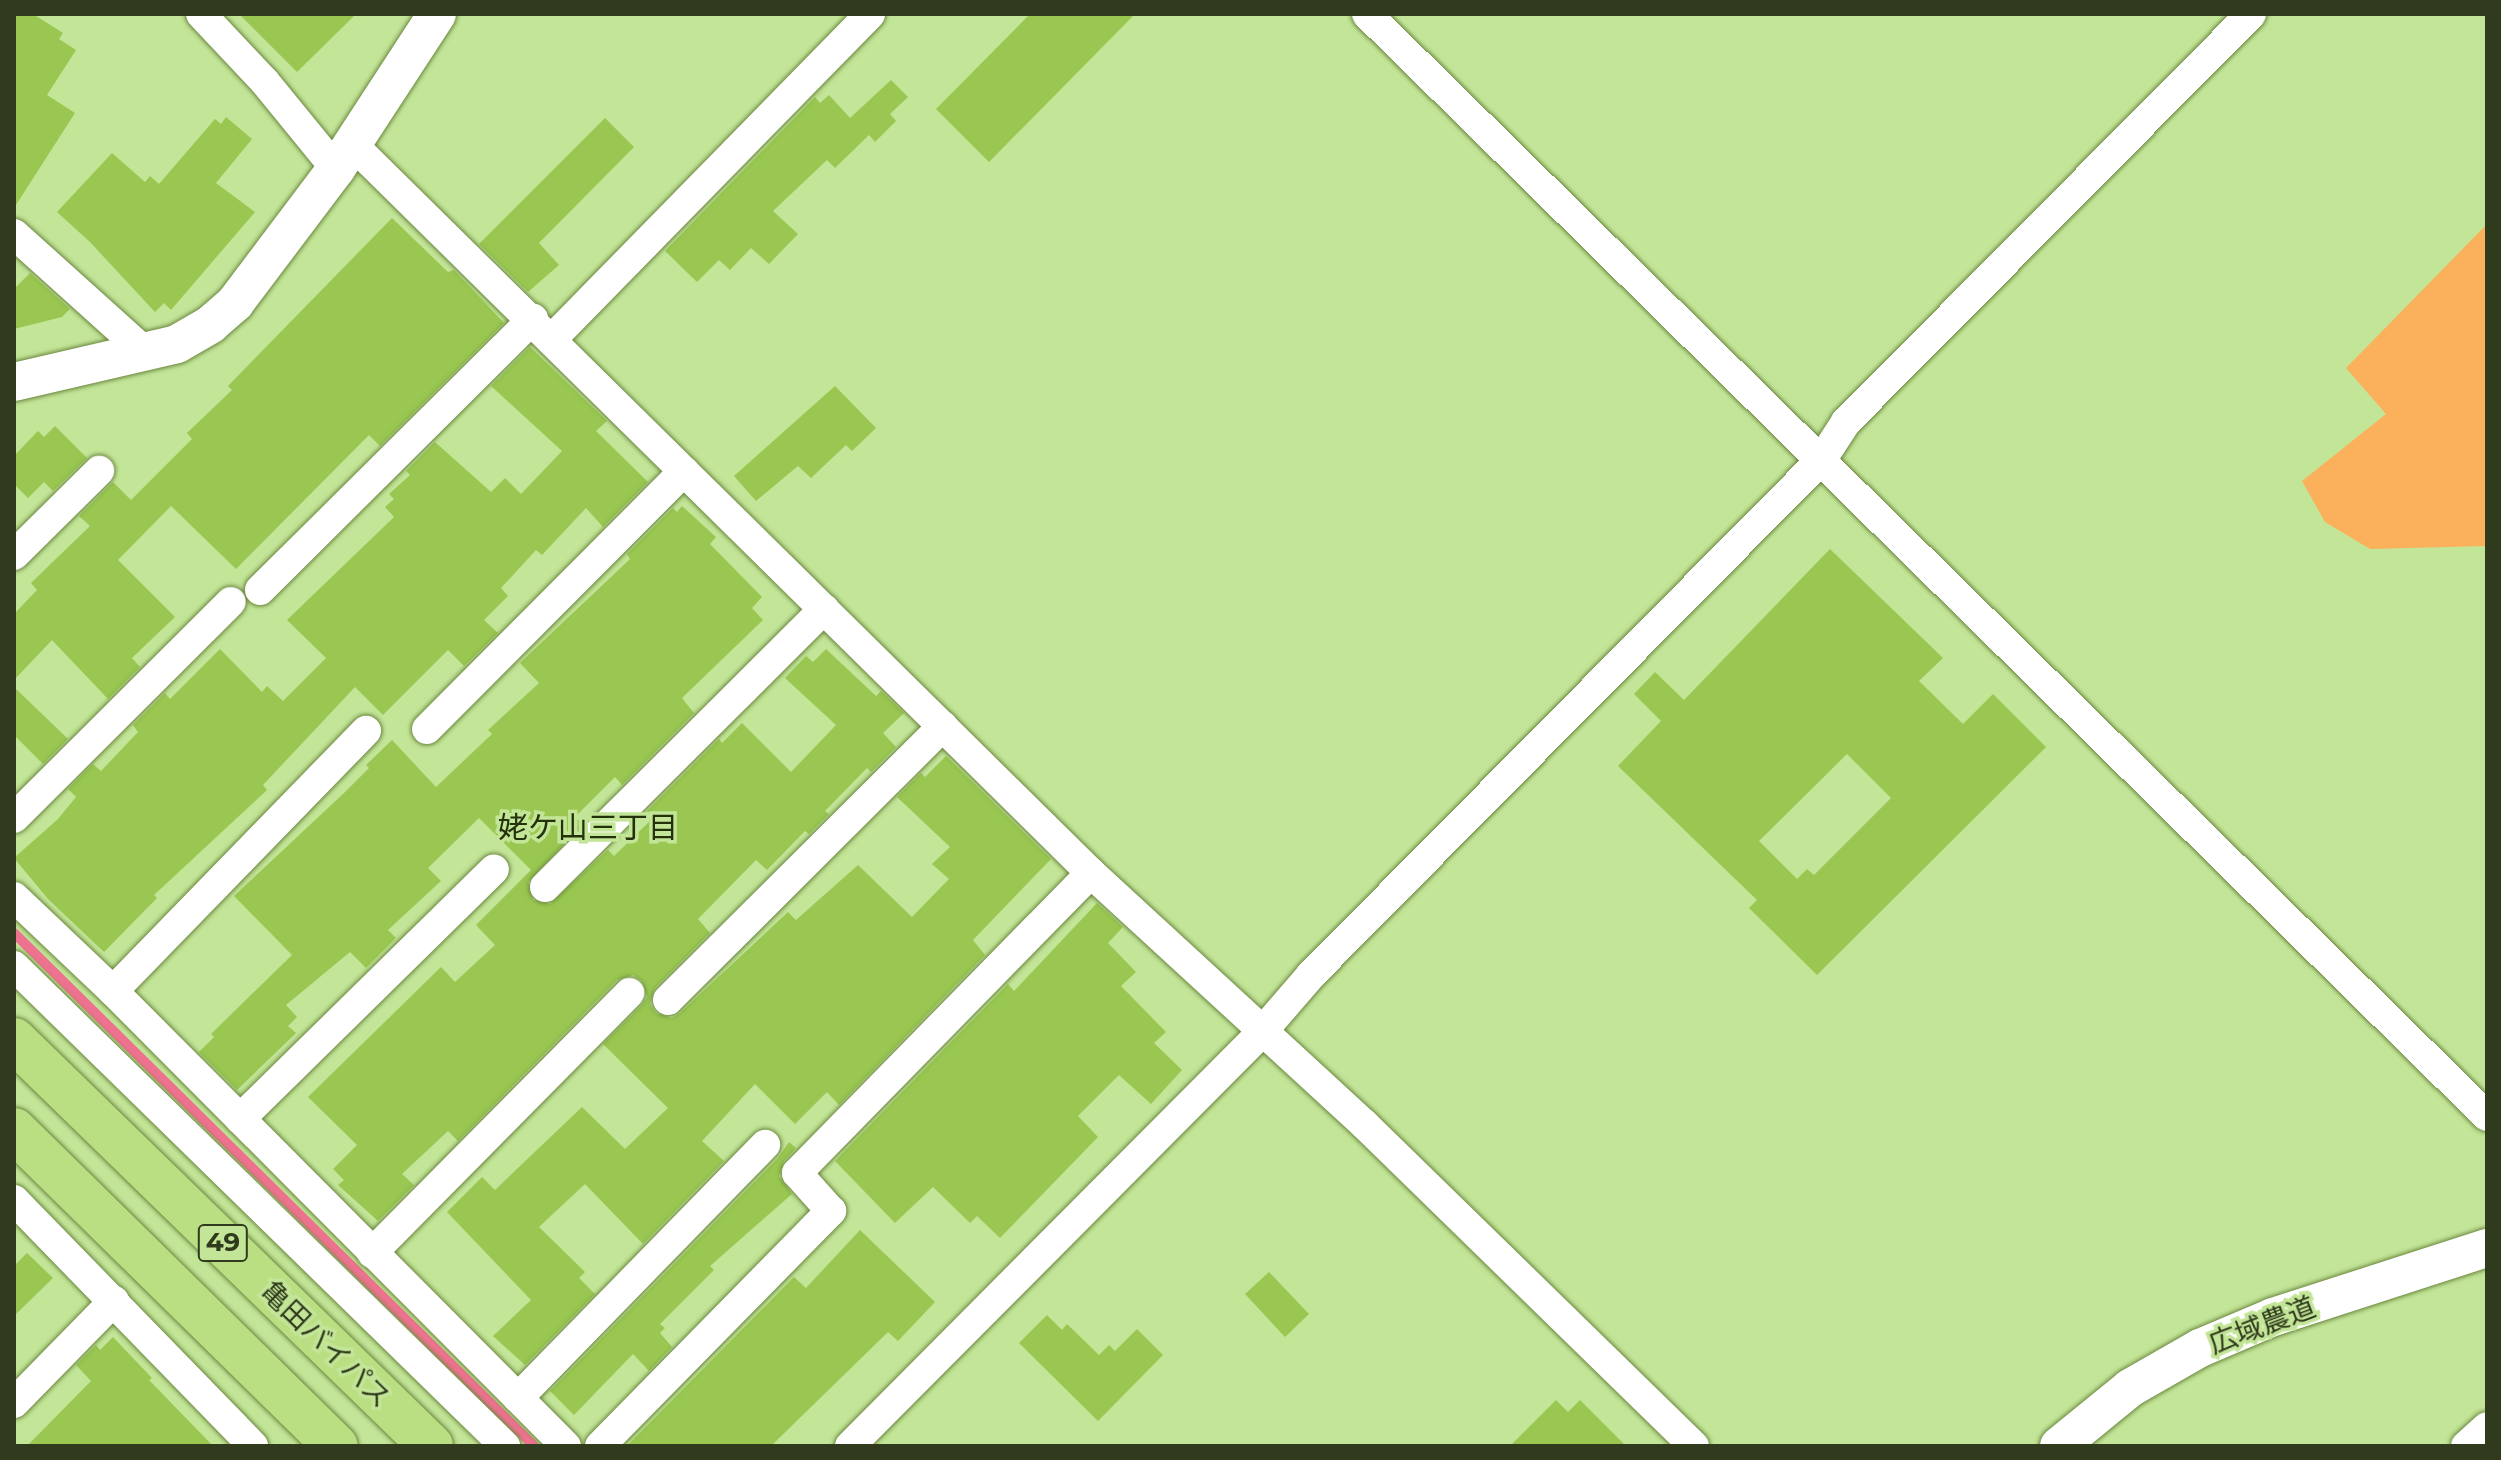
<!DOCTYPE html>
<meta charset="utf-8">
<style>
body{margin:0}
#map{position:relative;width:2501px;height:1460px;overflow:hidden;background:#c3e598;font-family:Montserrat,"Noto Sans JP",sans-serif}
div>[style]{position:absolute}
.green>*{inset:0;background:#fbb05c}
.stream>*{height:10px;margin:-5px;padding:0 5px;transform-origin:5px;border-radius:5px;background:#ee728f}
.building>*{inset:0;background:#99c751}
.roads{filter:drop-shadow(0 0 2px #6a873e) drop-shadow(0 0 2px #6a873e)}
.minor>*{height:30px;margin:-15px;padding:0 15px;transform-origin:15px;border-radius:15px;background:#fff}
.tertiary>*{height:38px;margin:-19px;padding:0 19px;transform-origin:19px;border-radius:19px;background:#fff}
.trunk>*{height:44px;margin:-22px;padding:0 22px;transform-origin:22px;border-radius:22px;background:#bade82}
span{translate:-50% -50%;white-space:nowrap;text-align:center;line-height:1.15;-webkit-text-stroke:7px #c3e598;paint-order:stroke}
.shield-label span{padding:2px 6px;background:#c3e598;border:2px solid;border-radius:6px;-webkit-text-stroke-width:0}
.shield-label{font-size:26px;color:#2f3b1c;font-weight:700}
.street-label{font-size:28px;color:#2f3b1c}
.neighbourhood-label{font-size:30px;color:#24320b}
.frame{position:absolute;inset:0;border:16px solid #2f3b1c;pointer-events:none}
</style>
<div id="map">
<div class="green">
<div style="clip-path:polygon(2487px 224px,2487px 546px,2370px 549px,2325px 522px,2302px 481px,2386px 414px,2346px 368px)"></div>
</div>
<div class="stream">
<div style="left:14px;top:933px;width:730px;rotate:44.61deg"></div>
</div>
<div class="building">
<div style="clip-path:polygon(14px 14px,33px 14px,63px 33px,59px 39px,76px 50px,47px 95px,75px 113px,14px 208px)"></div>
<div style="clip-path:polygon(239px 14px,356px 14px,297px 72px)"></div>
<div style="clip-path:polygon(1030px 14px,1135px 14px,989px 162px,936px 109px)"></div>
<div style="clip-path:polygon(891px 80px,908px 97px,890px 114px,896px 121px,875px 142px,869px 135px,835px 168px,827px 160px,773px 211px,798px 234px,769px 264px,751px 248px,730px 270px,719px 260px,697px 282px,665px 251px,815px 97px,820px 103px,829px 95px,850px 118px)"></div>
<div style="clip-path:polygon(226px 117px,252px 139px,216px 183px,255px 212px,171px 310px,164px 303px,155px 312px,90px 242px,57px 212px,112px 153px,145px 182px,150px 176px,159px 184px,215px 119px,221px 124px)"></div>
<div style="clip-path:polygon(605px 118px,634px 147px,539px 243px,559px 265px,528px 292px,479px 244px)"></div>
<div style="clip-path:polygon(392px 218px,448px 272px,454px 270px,504px 323px,380px 446px,369px 435px,236px 569px,171px 506px,118px 560px,175px 617px,132px 658px,140px 667px,108px 699px,52px 640px,14px 680px,14px 614px,37px 590px,31px 583px,90px 526px,79px 516px,113px 482px,131px 500px,192px 439px,187px 433px,232px 390px,228px 386px)"></div>
<div style="clip-path:polygon(30px 273px,70px 309px,62px 317px,14px 329px,14px 289px)"></div>
<div style="clip-path:polygon(530px 347px,607px 421px,596px 431px,648px 482px,603px 527px,586px 508px,542px 555px,536px 550px,501px 588px,508px 596px,484px 620px,498px 633px,464px 666px,448px 650px,383px 715px,355px 687px,263px 785px,267px 790px,154px 895px,157px 898px,104px 952px,48px 899px,14px 858px,58px 819px,76px 797px,68px 789px,93px 764px,101px 771px,138px 732px,133px 725px,165px 693px,170px 699px,220px 649px,262px 692px,267px 686px,283px 701px,326px 658px,287px 620px,394px 517px,385px 507px,394px 499px,389px 494px,410px 475px,406px 471px,435px 442px,491px 492px,505px 478px,521px 494px,562px 451px,491px 386px)"></div>
<div style="clip-path:polygon(835px 386px,876px 428px,852px 451px,846px 445px,811px 478px,798px 466px,756px 501px,734px 476px)"></div>
<div style="clip-path:polygon(55px 426px,87px 458px,53px 491px,44px 482px,28px 498px,14px 484px,14px 456px,38px 431px,44px 437px)"></div>
<div style="clip-path:polygon(682px 506px,716px 537px,710px 544px,762px 597px,752px 608px,763px 620px,682px 698px,694px 713px,622px 785px,615px 777px,575px 817px,583px 824px,528px 882px,533px 900px,550px 904px,608px 850px,614px 856px,653px 818px,647px 811px,719px 739px,722px 743px,742px 723px,791px 772px,836px 725px,785px 678px,806px 656px,813px 662px,826px 649px,876px 696px,881px 691px,904px 713px,883px 733px,896px 747px,871px 772px,867px 768px,825px 811px,829px 814px,809px 834px,805px 831px,767px 870px,756px 860px,698px 919px,710px 933px,655px 988px,650px 1004px,656px 1013px,672px 1018px,680px 1013px,788px 912px,796px 920px,858px 865px,912px 917px,949px 879px,932px 864px,950px 847px,897px 797px,921px 773px,925px 777px,946px 756px,1051px 859px,973px 940px,985px 955px,839px 1105px,827px 1092px,795px 1124px,755px 1084px,702px 1141px,724px 1161px,643px 1244px,585px 1184px,539px 1227px,585px 1272px,579px 1278px,595px 1294px,525px 1365px,493px 1336px,531px 1300px,447px 1212px,482px 1177px,495px 1190px,582px 1107px,625px 1149px,668px 1108px,603px 1044px,642px 1005px,647px 997px,642px 981px,633px 975px,617px 980px,458px 1141px,448px 1131px,402px 1174px,414px 1185px,378px 1221px,338px 1185px,344px 1180px,333px 1169px,357px 1145px,308px 1097px,441px 967px,455px 982px,495px 945px,476px 925px,531px 870px,479px 818px,428px 868px,441px 881px,388px 930px,396px 938px,366px 968px,350px 952px,286px 1005px,297px 1017px,288px 1026px,296px 1033px,237px 1090px,199px 1052px,214px 1037px,211px 1034px,292px 955px,234px 896px,344px 793px,369px 768px,366px 765px,392px 740px,436px 787px,492px 734px,488px 730px,539px 683px,520px 663px,630px 559px,627px 554px,673px 508px,677px 512px)"></div>
<div style="clip-path:polygon(evenodd,1830px 549px,1943px 658px,1919px 681px,1963px 724px,1993px 694px,2046px 747px,1817px 975px,1749px 908px,1757px 900px,1618px 766px,1661px 721px,1634px 694px,1655px 672px,1684px 700px,1830px 549px,1847px 754px,1891px 798px,1814px 875px,1807px 869px,1797px 879px,1759px 841px,1847px 754px)"></div>
<div style="clip-path:polygon(14px 687px,68px 739px,43px 764px,14px 735px)"></div>
<div style="clip-path:polygon(1097px 903px,1123px 927px,1108px 943px,1136px 972px,1121px 986px,1166px 1032px,1154px 1043px,1182px 1070px,1151px 1104px,1119px 1075px,1078px 1116px,1098px 1137px,1000px 1238px,977px 1216px,970px 1223px,933px 1187px,895px 1223px,835px 1161px,1008px 984px,1014px 991px)"></div>
<div style="clip-path:polygon(789px 1142px,796px 1148px,784px 1161px,779px 1176px,792px 1194px,710px 1266px,714px 1270px,660px 1324px,665px 1328px,660px 1333px,672px 1347px,649px 1371px,633px 1354px,574px 1415px,550px 1391px,778px 1158px)"></div>
<div style="clip-path:polygon(860px 1230px,935px 1302px,898px 1341px,888px 1332px,771px 1446px,627px 1446px,794px 1277px,806px 1288px)"></div>
<div style="clip-path:polygon(27px 1253px,53px 1278px,14px 1316px,14px 1266px)"></div>
<div style="clip-path:polygon(1269px 1272px,1309px 1314px,1285px 1337px,1245px 1294px)"></div>
<div style="clip-path:polygon(1047px 1315px,1062px 1330px,1067px 1324px,1099px 1355px,1109px 1345px,1115px 1351px,1137px 1329px,1163px 1355px,1098px 1421px,1019px 1343px)"></div>
<div style="clip-path:polygon(113px 1337px,152px 1378px,149px 1380px,213px 1446px,27px 1446px,91px 1381px,76px 1365px,96px 1345px,100px 1350px)"></div>
<div style="clip-path:polygon(1556px 1400px,1568px 1412px,1580px 1400px,1626px 1446px,1510px 1446px)"></div>
</div>
<div class="roads">
<div class="minor">
<div style="left:201px;top:14px;width:93px;rotate:46.7deg"></div>
<div style="left:265px;top:82px;width:112px;rotate:50.8deg"></div>
<div style="left:1367px;top:14px;width:1571px;rotate:44.54deg"></div>
<div style="left:352px;top:144px;width:1038px;rotate:44.61deg"></div>
<div style="left:1091px;top:873px;width:371px;rotate:42.6deg"></div>
<div style="left:1364px;top:1124px;width:461px;rotate:44.3deg"></div>
<div style="left:14px;top:234px;width:176px;rotate:42deg"></div>
<div style="left:551px;top:340px;width:456px;rotate:-45.6deg"></div>
<div style="left:14px;top:555px;width:120px;rotate:-44.7deg"></div>
<div style="left:260px;top:590px;width:385px;rotate:-44.8deg"></div>
<div style="left:427px;top:729px;width:364px;rotate:-45.1deg"></div>
<div style="left:14px;top:818px;width:306px;rotate:-44.9deg"></div>
<div style="left:545px;top:887px;width:394px;rotate:-44.9deg"></div>
<div style="left:14px;top:897px;width:137px;rotate:43.5deg"></div>
<div style="left:113px;top:991px;width:642px;rotate:45.13deg"></div>
<div style="left:14px;top:966px;width:687px;rotate:44.35deg"></div>
<div style="left:113px;top:991px;width:363px;rotate:-45.8deg"></div>
<div style="left:668px;top:1000px;width:388px;rotate:-44.9deg"></div>
<div style="left:240px;top:1119px;width:356px;rotate:-44.5deg"></div>
<div style="left:14px;top:1200px;width:343px;rotate:45.8deg"></div>
<div style="left:372px;top:1253px;width:366px;rotate:-45.3deg"></div>
<div style="left:518px;top:1398px;width:354px;rotate:-45.7deg"></div>
<div style="left:14px;top:1403px;width:143px;rotate:-45.6deg"></div>
<div style="left:600px;top:1446px;width:330px;rotate:-45.5deg"></div>
<div style="left:831px;top:1211px;width:51px;rotate:-131.8deg"></div>
<div style="left:797px;top:1173px;width:420px;rotate:-45.6deg"></div>
<div style="left:850px;top:1446px;width:583px;rotate:-45.14deg"></div>
<div style="left:1261px;top:1033px;width:77px;rotate:-49.2deg"></div>
<div style="left:1311px;top:975px;width:726px;rotate:-45.28deg"></div>
<div style="left:1822px;top:459px;width:44px;rotate:-57deg"></div>
<div style="left:1846px;top:422px;width:575px;rotate:-45.21deg"></div>
<div style="left:2466px;top:1446px;width:28px;rotate:-42deg"></div>
</div>
<div class="tertiary">
<div style="left:14px;top:382px;width:167px;rotate:-13.1deg"></div>
<div style="left:177px;top:344px;width:39px;rotate:-30deg"></div>
<div style="left:211px;top:324px;width:32px;rotate:-41deg"></div>
<div style="left:235px;top:303px;width:168px;rotate:-53deg"></div>
<div style="left:336px;top:169px;width:185px;rotate:-56.9deg"></div>
<div style="left:2059px;top:1446px;width:92px;rotate:-39.2deg"></div>
<div style="left:2130px;top:1388px;width:81px;rotate:-29.7deg"></div>
<div style="left:2200px;top:1348px;width:79px;rotate:-23deg"></div>
<div style="left:2273px;top:1317px;width:225px;rotate:-17.9deg"></div>
</div>
<div class="trunk">
<div style="left:14px;top:1040px;width:582px;rotate:44.23deg"></div>
<div style="left:14px;top:1130px;width:451px;rotate:44.5deg"></div>
</div>
</div>
<div class="shield-label">
<span style="left:223px;top:1243px">49</span>
</div>
<div class="street-label">
<span style="left:2262px;top:1325px;rotate:-21deg">広域農道</span>
<span style="left:326px;top:1344px;rotate:44deg">亀田バイパス</span>
</div>
<div class="neighbourhood-label">
<span style="left:588px;top:828px">姥ケ山三丁目</span>
</div>
<div class="frame"></div>
</div>
